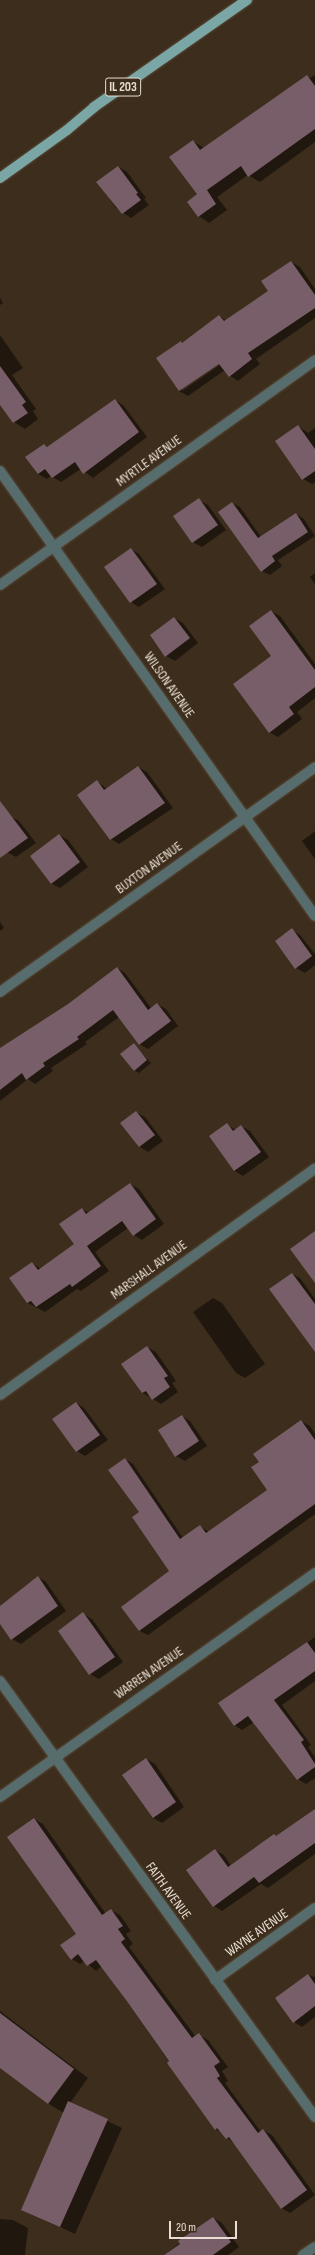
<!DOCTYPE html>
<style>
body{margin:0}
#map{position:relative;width:315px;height:2255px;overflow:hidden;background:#3d2d1c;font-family:"Sofia Sans Condensed",sans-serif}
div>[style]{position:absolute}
.shadow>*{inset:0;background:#0007}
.building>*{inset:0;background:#785e68}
.roads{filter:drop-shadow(0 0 1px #584939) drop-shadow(0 0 1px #584939)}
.minor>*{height:10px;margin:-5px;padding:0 5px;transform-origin:5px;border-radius:5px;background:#576c6c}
.major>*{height:10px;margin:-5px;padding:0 5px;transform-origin:5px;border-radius:5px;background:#7aa6a5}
span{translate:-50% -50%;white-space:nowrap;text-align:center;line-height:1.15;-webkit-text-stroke:3.5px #3d2d1c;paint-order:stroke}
.shield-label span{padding:1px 3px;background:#3d2d1c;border:1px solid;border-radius:3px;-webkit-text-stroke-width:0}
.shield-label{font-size:13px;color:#e8ded3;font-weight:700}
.street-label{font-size:14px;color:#e8ded3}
.scale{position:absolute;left:169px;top:2221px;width:68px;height:18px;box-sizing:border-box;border:2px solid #e8ded3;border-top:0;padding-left:5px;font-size:12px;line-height:14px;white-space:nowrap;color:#e8ded3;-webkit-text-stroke:3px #3d2d1c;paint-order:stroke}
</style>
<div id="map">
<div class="shadow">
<div style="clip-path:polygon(315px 75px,315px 142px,260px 182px,248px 175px,217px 197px,227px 210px,209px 223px,199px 216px,193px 141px,204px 148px,307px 76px,310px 78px)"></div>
<div style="clip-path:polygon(119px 167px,127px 172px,146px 198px,144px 199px,149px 205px,131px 218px,116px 208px,98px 182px)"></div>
<div style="clip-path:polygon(evenodd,291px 262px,300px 267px,315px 289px,315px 318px,256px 359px,260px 364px,238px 381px,230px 376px,225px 370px,188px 396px,179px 391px,181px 342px,183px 343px,219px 316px,227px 321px,269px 291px,291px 262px,222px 360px,224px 362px,182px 391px,182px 388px,222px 360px)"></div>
<div style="clip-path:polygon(0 298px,3px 303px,0 305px)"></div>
<div style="clip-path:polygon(0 335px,23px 368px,12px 375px,36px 409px,33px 411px,38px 419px,25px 429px,14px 422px,0 403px)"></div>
<div style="clip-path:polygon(115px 400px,123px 405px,147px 437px,93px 478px,81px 469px,61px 482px,51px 476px,47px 479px,38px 474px,27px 457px,44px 445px,48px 447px)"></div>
<div style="clip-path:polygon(298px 426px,308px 433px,315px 428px,315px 482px,312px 484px,303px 479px)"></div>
<div style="clip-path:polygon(199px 500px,208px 505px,226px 530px,202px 547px,193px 542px,175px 517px)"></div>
<div style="clip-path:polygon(232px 503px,240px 507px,261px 537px,296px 514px,304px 519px,315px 536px,278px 560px,282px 566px,270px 575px,262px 571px)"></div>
<div style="clip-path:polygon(131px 549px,139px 554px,165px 589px,139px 607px,131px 602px)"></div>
<div style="clip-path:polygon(315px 573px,315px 584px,310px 577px)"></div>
<div style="clip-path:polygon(271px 611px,280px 616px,315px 664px,315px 698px,297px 712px,302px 719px,278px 737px,269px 732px,272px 656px)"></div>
<div style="clip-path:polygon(174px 618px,183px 623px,198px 643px,175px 661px,166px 656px)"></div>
<div style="clip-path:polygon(138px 767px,147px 772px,173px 808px,119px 844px,111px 839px,97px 781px,107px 789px)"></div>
<div style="clip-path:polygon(10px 816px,19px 821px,36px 843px,16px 857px,7px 852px,0 842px,0 823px)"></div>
<div style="clip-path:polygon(315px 831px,315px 859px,302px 841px)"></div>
<div style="clip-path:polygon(59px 835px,68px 840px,88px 867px,60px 888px,52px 884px,31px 856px)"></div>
<div style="clip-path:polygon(0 922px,4px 928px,0 931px)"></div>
<div style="clip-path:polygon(292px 930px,300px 935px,315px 954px,315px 965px,305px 973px,296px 968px)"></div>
<div style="clip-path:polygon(117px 968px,125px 973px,151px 1008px,157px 1004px,166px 1009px,178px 1026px,148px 1049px,139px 1044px,119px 1017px,85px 1042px,87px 1044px,51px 1068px,53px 1071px,35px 1084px,28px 1079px,0 1101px,0 1049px,69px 1005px)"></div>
<div style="clip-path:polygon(134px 1045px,151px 1063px,139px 1073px,134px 1070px)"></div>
<div style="clip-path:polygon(136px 1112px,145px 1117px,163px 1141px,148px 1152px,140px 1147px,122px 1123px)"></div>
<div style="clip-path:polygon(227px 1125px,236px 1130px,241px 1126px,250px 1131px,269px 1157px,243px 1176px,235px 1171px)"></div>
<div style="clip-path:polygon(130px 1184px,139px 1189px,164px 1224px,142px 1240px,134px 1235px,128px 1228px,95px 1252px,109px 1271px,81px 1291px,77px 1289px,45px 1312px,28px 1303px,10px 1278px,32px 1263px,41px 1269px,75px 1244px,82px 1209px,89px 1213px)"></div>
<div style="clip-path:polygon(292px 1274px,300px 1278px,315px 1299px,315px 1350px)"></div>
<div style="clip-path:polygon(213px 1298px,222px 1303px,265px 1364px,245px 1378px,236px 1373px,193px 1312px)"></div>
<div style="clip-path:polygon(147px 1347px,156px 1352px,176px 1381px,172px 1383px,178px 1392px,161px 1404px,143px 1393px,123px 1364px)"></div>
<div style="clip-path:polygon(76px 1403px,84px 1408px,108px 1440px,85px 1456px,77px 1451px)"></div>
<div style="clip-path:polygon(182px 1416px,190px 1421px,207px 1446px,185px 1461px,176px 1456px)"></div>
<div style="clip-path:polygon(301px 1421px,310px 1426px,315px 1434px,315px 1514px,148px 1635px,140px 1631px,122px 1607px,170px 1571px,140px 1512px,125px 1459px,133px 1464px,183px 1538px,200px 1526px,209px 1532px,268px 1490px,260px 1462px)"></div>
<div style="clip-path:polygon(38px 1577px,46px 1582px,66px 1611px,21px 1644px,12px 1639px,0 1622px,0 1607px)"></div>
<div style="clip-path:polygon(83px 1614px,92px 1619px,123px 1662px,99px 1679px,90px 1674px)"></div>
<div style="clip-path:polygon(315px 1637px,315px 1681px,282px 1705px,311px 1745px,308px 1747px,315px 1757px,315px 1778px,306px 1784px,298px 1779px,254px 1722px,242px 1730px,234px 1725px,219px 1704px)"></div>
<div style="clip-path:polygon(146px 1759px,155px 1764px,184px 1807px,162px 1823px,153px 1818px)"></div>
<div style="clip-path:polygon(315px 1810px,315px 1854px,268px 1888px,261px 1884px,222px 1911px,214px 1906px,215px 1850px,224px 1855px,231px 1866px,274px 1835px,278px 1837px)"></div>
<div style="clip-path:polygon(34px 1819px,43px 1824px,106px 1914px,111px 1910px,120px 1915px,131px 1931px,126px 1934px,133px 1944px,129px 1947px,196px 2037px,199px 2035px,208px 2040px,228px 2067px,222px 2071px,228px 2081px,225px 2083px,261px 2132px,263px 2130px,272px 2135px,315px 2195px,290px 2213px,281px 2208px,235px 2144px,216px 2129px,102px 1966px,96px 1971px,84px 1961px,80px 1964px,72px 1959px,77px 1935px)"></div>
<div style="clip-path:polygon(308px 1975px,315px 1977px,315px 2017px,302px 2027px,294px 2022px)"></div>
<div style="clip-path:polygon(0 2011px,88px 2078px,70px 2103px,122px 2128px,75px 2234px,22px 2209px,64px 2113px,49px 2104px,0 2067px)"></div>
<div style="clip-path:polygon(213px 2218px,222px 2223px,239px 2247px,228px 2255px,164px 2255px)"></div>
<div style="clip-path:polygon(0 2219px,13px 2220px,28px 2228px,25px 2255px,0 2255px)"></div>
</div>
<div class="building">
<div style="clip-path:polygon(307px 75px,315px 86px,315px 129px,248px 177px,241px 166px,207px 190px,216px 204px,198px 217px,187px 202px,197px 194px,169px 157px,193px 140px,200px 150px)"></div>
<div style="clip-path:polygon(118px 166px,138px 193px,136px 194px,141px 200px,122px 214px,96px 182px)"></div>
<div style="clip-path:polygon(291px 261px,315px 295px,315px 308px,248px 353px,252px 359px,229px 377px,219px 364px,179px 391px,156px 358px,181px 341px,182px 343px,219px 315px,224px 321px,268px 291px,261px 281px)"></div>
<div style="clip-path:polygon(0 366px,26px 402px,22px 405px,28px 413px,13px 423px,0 405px)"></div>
<div style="clip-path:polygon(115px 399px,139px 432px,83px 474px,75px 462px,52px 478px,45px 469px,38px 474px,25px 457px,44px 444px,47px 447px)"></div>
<div style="clip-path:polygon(298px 425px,315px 449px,315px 471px,302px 480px,275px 441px)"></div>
<div style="clip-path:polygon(199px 498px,218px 525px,192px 543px,173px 516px)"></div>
<div style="clip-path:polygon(232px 502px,258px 538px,296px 513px,308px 532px,272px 556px,275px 561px,261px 572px,218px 512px)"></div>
<div style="clip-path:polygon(131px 548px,157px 584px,130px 603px,104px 567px)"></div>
<div style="clip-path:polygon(271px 610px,315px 670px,315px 687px,289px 707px,294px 714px,269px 733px,233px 684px,271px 656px,249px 626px)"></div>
<div style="clip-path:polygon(174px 617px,190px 638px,165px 657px,150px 635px)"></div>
<div style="clip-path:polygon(138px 766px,165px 803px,110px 840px,77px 795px,97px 780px,104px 790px)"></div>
<div style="clip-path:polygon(0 801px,28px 838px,0 858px)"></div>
<div style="clip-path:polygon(59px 834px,80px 862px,51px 884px,30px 856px)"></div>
<div style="clip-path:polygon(292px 928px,312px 956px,295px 969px,275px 941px)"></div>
<div style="clip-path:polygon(117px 967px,148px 1010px,157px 1003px,171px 1021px,139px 1045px,113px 1010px,77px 1037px,79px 1039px,43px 1063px,45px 1066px,26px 1080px,22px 1073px,0 1090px,0 1048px,68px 1004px)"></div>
<div style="clip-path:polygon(134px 1043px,147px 1060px,134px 1071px,120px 1054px)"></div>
<div style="clip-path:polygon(136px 1111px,155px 1135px,139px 1147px,120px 1123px)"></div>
<div style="clip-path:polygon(227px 1123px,233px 1131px,241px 1125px,261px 1152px,234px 1171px,209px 1136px)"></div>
<div style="clip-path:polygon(130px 1183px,156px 1219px,133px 1236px,122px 1221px,87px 1246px,101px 1266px,72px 1287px,70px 1284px,36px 1307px,31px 1301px,27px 1303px,9px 1278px,32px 1262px,38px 1270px,74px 1244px,59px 1224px,82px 1208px,86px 1214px)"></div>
<div style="clip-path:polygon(315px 1231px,315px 1283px,290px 1249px)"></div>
<div style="clip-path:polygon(292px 1273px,315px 1304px,315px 1352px,269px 1289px)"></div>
<div style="clip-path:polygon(147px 1346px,168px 1376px,164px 1378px,170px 1387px,152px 1400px,146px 1391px,142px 1393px,121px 1364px)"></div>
<div style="clip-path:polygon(76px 1402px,100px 1435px,76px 1452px,52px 1419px)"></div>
<div style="clip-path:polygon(182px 1415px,199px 1441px,175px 1457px,158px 1430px)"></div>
<div style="clip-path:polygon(301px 1420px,315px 1440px,315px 1504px,139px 1631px,121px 1607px,169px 1571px,132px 1517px,139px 1512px,108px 1470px,125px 1458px,180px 1539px,200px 1525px,206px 1533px,267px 1490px,251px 1467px,259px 1462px,253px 1454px)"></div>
<div style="clip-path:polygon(38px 1576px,58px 1606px,11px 1640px,0 1624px,0 1606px)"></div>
<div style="clip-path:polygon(83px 1612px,115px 1657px,89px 1675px,58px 1631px)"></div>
<div style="clip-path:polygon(307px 1642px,315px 1653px,315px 1671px,274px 1700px,304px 1740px,301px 1742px,315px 1764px,315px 1767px,297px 1780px,248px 1716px,234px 1726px,218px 1703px)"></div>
<div style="clip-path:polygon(146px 1758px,176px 1802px,153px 1818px,122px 1775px)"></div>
<div style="clip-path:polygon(315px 1809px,315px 1843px,259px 1883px,254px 1877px,213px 1907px,186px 1870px,215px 1849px,228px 1867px,274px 1834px,276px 1836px)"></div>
<div style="clip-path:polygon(34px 1818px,102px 1915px,111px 1909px,123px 1926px,118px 1929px,125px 1939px,121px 1942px,192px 2038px,199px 2033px,220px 2062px,214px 2066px,220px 2076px,217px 2078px,258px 2133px,263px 2129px,307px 2190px,281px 2209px,229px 2137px,226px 2139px,217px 2128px,215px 2130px,167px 2063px,169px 2061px,126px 2000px,96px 1960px,87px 1966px,78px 1954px,71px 1960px,60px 1945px,76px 1934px,7px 1837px)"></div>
<div style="clip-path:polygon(308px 1974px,315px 1984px,315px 2006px,293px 2023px,275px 1998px)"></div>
<div style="clip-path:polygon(0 2013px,74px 2069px,48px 2104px,0 2068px)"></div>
<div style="clip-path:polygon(68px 2101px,108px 2119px,60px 2227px,21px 2210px)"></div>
<div style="clip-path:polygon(213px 2217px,231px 2242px,213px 2255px,164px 2255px,180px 2244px,178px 2241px)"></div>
</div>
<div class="roads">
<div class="minor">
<div style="left:0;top:471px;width:545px;rotate:54.71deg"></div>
<div style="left:0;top:585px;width:387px;rotate:-35.5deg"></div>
<div style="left:0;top:992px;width:387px;rotate:-35.5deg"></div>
<div style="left:0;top:1395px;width:388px;rotate:-35.7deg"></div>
<div style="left:0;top:1681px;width:538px;rotate:54.15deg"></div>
<div style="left:0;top:1797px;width:387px;rotate:-35.4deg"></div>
<div style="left:215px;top:1980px;width:123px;rotate:-35.8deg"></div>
<div style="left:303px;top:2255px;width:14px;rotate:-34deg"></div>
</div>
<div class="major">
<div style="left:0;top:178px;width:82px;rotate:-35.6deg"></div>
<div style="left:67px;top:130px;width:35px;rotate:-40deg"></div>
<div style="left:94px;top:107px;width:187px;rotate:-35deg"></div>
</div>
</div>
<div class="shield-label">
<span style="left:123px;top:87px">IL 203</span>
</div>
<div class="street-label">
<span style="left:149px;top:461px;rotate:-36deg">MYRTLE AVENUE</span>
<span style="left:169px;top:685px;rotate:55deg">WILSON AVENUE</span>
<span style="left:149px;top:868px;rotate:-36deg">BUXTON AVENUE</span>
<span style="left:149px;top:1270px;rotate:-36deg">MARSHALL AVENUE</span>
<span style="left:149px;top:1673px;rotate:-35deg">WARREN AVENUE</span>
<span style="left:168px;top:1891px;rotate:54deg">FAITH AVENUE</span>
<span style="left:257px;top:1933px;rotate:-35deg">WAYNE AVENUE</span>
</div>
<div class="scale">20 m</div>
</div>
